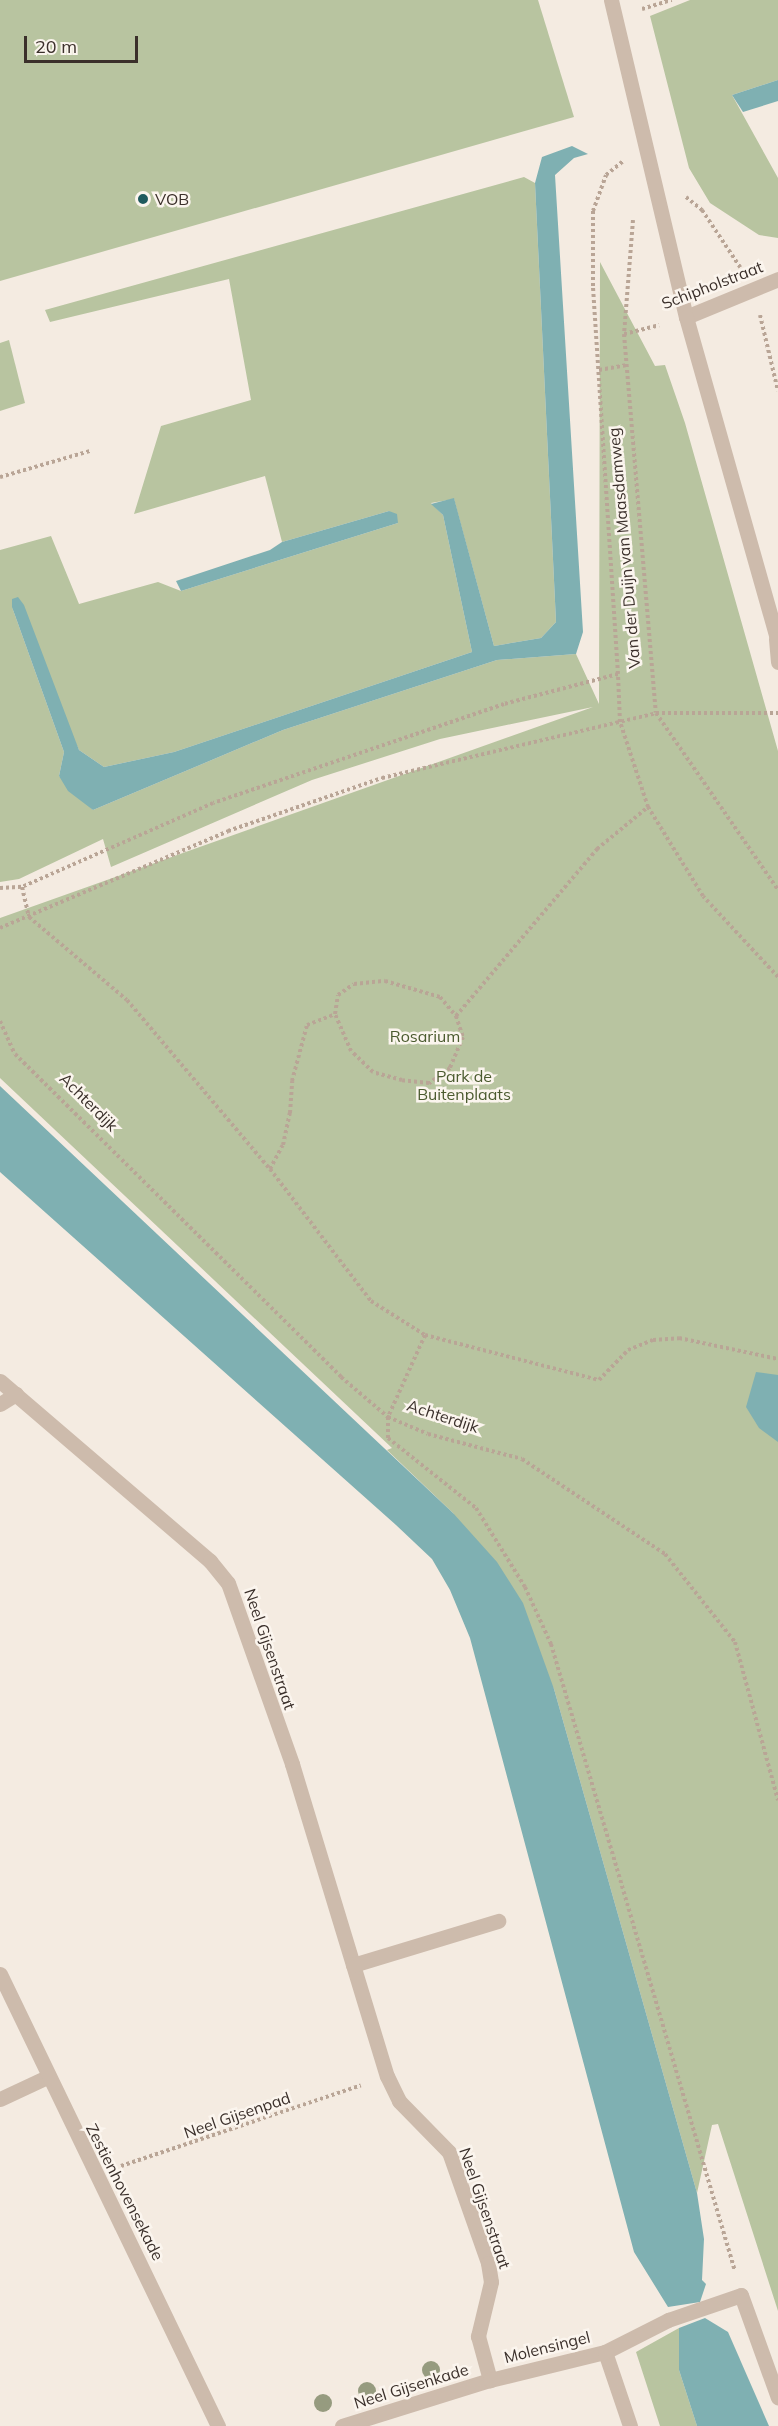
<!DOCTYPE html>
<style>
body{margin:0}
#map{position:relative;width:778px;height:2426px;overflow:hidden;background:#f4ebe1;font-family:Mulish,sans-serif}
div>[style]{position:absolute}
.green>*{inset:0;background:#b8c4a0}
.water>*{inset:0;background:#7fb0b2}
.path>*{height:4px;margin-top:-2px;transform-origin:0;background:repeating-linear-gradient(90deg,#b9a596 0 3px,transparent 0 6px)}
.service>*{height:15px;margin:-7.5px;padding:0 7.5px;transform-origin:7.5px;border-radius:7.5px;background:#cdbbac}
.minor>*{height:15px;margin:-7.5px;padding:0 7.5px;transform-origin:7.5px;border-radius:7.5px;background:#cdbbac}
.tertiary>*{height:15px;margin:-7.5px;padding:0 7.5px;transform-origin:7.5px;border-radius:7.5px;background:#cdbbac}
.trees>*{width:18px;height:18px;margin:-9px;border-radius:50%;background:#969b7f}
.dots>*{width:16px;height:16px;translate:-50% -50%;box-sizing:border-box;border:3px solid #fbf5ee;border-radius:50%}
span{translate:-50% -50%;white-space:nowrap;text-align:center;line-height:1.15;-webkit-text-stroke:5px #fbf5ee;paint-order:stroke}
.poi-label{font-size:16px;color:#3b302b}
.left{translate:0 -50%;text-align:left}
.street-label{font-size:16px;color:#3b302b}
.park-label{font-size:16px;color:#4a5a2e}
.scale{position:absolute;left:24px;top:36px;width:114px;height:27px;box-sizing:border-box;border:3px solid #3b302b;border-top:0;padding-left:8px;font-size:18px;line-height:21px;white-space:nowrap;color:#3b302b;-webkit-text-stroke:4px #fbf5ee;paint-order:stroke}
</style>
<div id="map">
<div class="green">
<div style="clip-path:polygon(0 0,538px 0,574px 117px,0 281px)"></div>
<div style="clip-path:polygon(690px 0,778px 0,778px 80px,732px 95px,778px 178px,778px 238px,759px 235px,710px 203px,689px 168px,650px 16px)"></div>
<div style="clip-path:polygon(524px 177px,535px 183px,556px 622px,541px 638px,494px 646px,454px 499px,431px 503px,443px 515px,472px 652px,174px 752px,104px 767px,79px 750px,12px 607px,64px 752px,59px 776px,93px 810px,283px 730px,497px 660px,576px 654px,599px 704px,600px 262px,655px 366px,665px 365px,685px 423px,778px 751px,778px 2311px,718px 2124px,712px 2125px,697px 2193px,554px 1689px,453px 1513px,387px 1450px,392px 1448px,0 1078px,0 918px,593px 707px,440px 739px,312px 780px,111px 867px,103px 839px,19px 879px,0 882px,0 550px,51px 536px,79px 604px,158px 582px,181px 591px,398px 523px,389px 511px,282px 542px,265px 476px,134px 514px,161px 426px,251px 400px,229px 279px,50px 322px,45px 310px)"></div>
<div style="clip-path:polygon(9px 340px,25px 403px,0 411px,0 343px)"></div>
<div style="clip-path:polygon(679px 2328px,679px 2370px,697px 2426px,660px 2426px,636px 2352px)"></div>
</div>
<div class="water">
<div style="clip-path:polygon(778px 80px,778px 101px,743px 112px,732px 95px)"></div>
<div style="clip-path:polygon(572px 146px,588px 154px,574px 158px,555px 175px,583px 632px,576px 654px,497px 660px,283px 730px,93px 810px,68px 791px,59px 776px,64px 752px,12px 607px,12px 599px,18px 597px,24px 605px,79px 750px,104px 767px,174px 752px,472px 652px,443px 515px,431px 504px,454px 498px,494px 646px,541px 638px,556px 622px,535px 183px,542px 157px)"></div>
<div style="clip-path:polygon(389px 511px,397px 514px,398px 523px,181px 591px,176px 581px,270px 550px,282px 542px)"></div>
<div style="clip-path:polygon(0 1086px,453px 1513px,497px 1562px,523px 1603px,554px 1689px,697px 2193px,704px 2239px,702px 2280px,706px 2284px,700px 2302px,668px 2307px,634px 2252px,470px 1638px,450px 1590px,432px 1559px,396px 1525px,0 1172px)"></div>
<div style="clip-path:polygon(756px 1372px,778px 1375px,778px 1442px,759px 1428px,746px 1407px)"></div>
<div style="clip-path:polygon(705px 2318px,728px 2332px,769px 2426px,697px 2426px,679px 2370px,679px 2328px)"></div>
</div>
<div class="path">
<div style="left:642px;top:9px;width:31px;rotate:-17deg"></div>
<div style="left:686px;top:197px;width:21px;rotate:39deg"></div>
<div style="left:702px;top:210px;width:69px;rotate:56.3deg"></div>
<div style="left:633px;top:220px;width:114px;rotate:94.5deg"></div>
<div style="left:624px;top:334px;width:380px;rotate:85.2deg"></div>
<div style="left:656px;top:713px;width:215px;rotate:55.4deg"></div>
<div style="left:760px;top:315px;width:78px;rotate:76.7deg"></div>
<div style="left:624px;top:334px;width:36px;rotate:-14deg"></div>
<div style="left:599px;top:370px;width:27px;rotate:-10deg"></div>
<div style="left:0;top:477px;width:94px;rotate:-16.1deg"></div>
<div style="left:618px;top:674px;width:389px;rotate:-93.7deg"></div>
<div style="left:593px;top:286px;width:75px;rotate:-90deg"></div>
<div style="left:593px;top:211px;width:38px;rotate:-70deg"></div>
<div style="left:606px;top:175px;width:22px;rotate:-39deg"></div>
<div style="left:0;top:888px;width:22px;rotate:-3deg"></div>
<div style="left:0;top:928px;width:248px;rotate:-23deg"></div>
<div style="left:228px;top:831px;width:163px;rotate:-19deg"></div>
<div style="left:382px;top:778px;width:282px;rotate:-13.3deg"></div>
<div style="left:656px;top:713px;width:122px"></div>
<div style="left:778px;top:977px;width:110px;rotate:-132.8deg"></div>
<div style="left:703px;top:896px;width:105px;rotate:-121.7deg"></div>
<div style="left:648px;top:807px;width:89px;rotate:-108.2deg"></div>
<div style="left:620px;top:722px;width:48px;rotate:-92.4deg"></div>
<div style="left:618px;top:674px;width:118px;rotate:165.3deg"></div>
<div style="left:504px;top:704px;width:307px;rotate:161.2deg"></div>
<div style="left:213px;top:803px;width:209px;rotate:156.3deg"></div>
<div style="left:22px;top:887px;width:31px;rotate:77deg"></div>
<div style="left:29px;top:917px;width:128px;rotate:40.3deg"></div>
<div style="left:127px;top:1000px;width:221px;rotate:49.8deg"></div>
<div style="left:270px;top:1169px;width:166px;rotate:52.6deg"></div>
<div style="left:371px;top:1301px;width:64px;rotate:32.2deg"></div>
<div style="left:425px;top:1335px;width:180px;rotate:14.5deg"></div>
<div style="left:599px;top:1380px;width:42px;rotate:-46deg"></div>
<div style="left:628px;top:1350px;width:27px;rotate:-22deg"></div>
<div style="left:653px;top:1340px;width:26px;rotate:-4deg"></div>
<div style="left:679px;top:1338px;width:101px;rotate:12deg"></div>
<div style="left:456px;top:1016px;width:219px;rotate:-49.8deg"></div>
<div style="left:597px;top:849px;width:66px;rotate:-39.5deg"></div>
<div style="left:0;top:1021px;width:36px;rotate:66deg"></div>
<div style="left:15px;top:1054px;width:459px;rotate:44.7deg"></div>
<div style="left:341px;top:1377px;width:62px;rotate:40.4deg"></div>
<div style="left:388px;top:1417px;width:43px;rotate:23deg"></div>
<div style="left:428px;top:1434px;width:97px;rotate:14.9deg"></div>
<div style="left:522px;top:1459px;width:172px;rotate:33.6deg"></div>
<div style="left:665px;top:1554px;width:112px;rotate:51.5deg"></div>
<div style="left:735px;top:1642px;width:164px;rotate:74.8deg"></div>
<div style="left:270px;top:1169px;width:27px;rotate:-62deg"></div>
<div style="left:283px;top:1145px;width:33px;rotate:-78deg"></div>
<div style="left:290px;top:1113px;width:32px;rotate:-86deg"></div>
<div style="left:292px;top:1081px;width:58px;rotate:-75deg"></div>
<div style="left:307px;top:1025px;width:30px;rotate:-21deg"></div>
<div style="left:335px;top:1014px;width:19px;rotate:-81deg"></div>
<div style="left:338px;top:995px;width:19px;rotate:-35deg"></div>
<div style="left:354px;top:984px;width:31px;rotate:-6deg"></div>
<div style="left:385px;top:981px;width:57px;rotate:16.2deg"></div>
<div style="left:440px;top:997px;width:25px;rotate:50deg"></div>
<div style="left:456px;top:1016px;width:22px;rotate:72deg"></div>
<div style="left:463px;top:1037px;width:34px;rotate:113deg"></div>
<div style="left:450px;top:1068px;width:26px;rotate:144deg"></div>
<div style="left:429px;top:1083px;width:27px;rotate:-174deg"></div>
<div style="left:402px;top:1080px;width:30px;rotate:-165deg"></div>
<div style="left:373px;top:1072px;width:30px;rotate:-136deg"></div>
<div style="left:351px;top:1051px;width:40px;rotate:-113.4deg"></div>
<div style="left:425px;top:1335px;width:90px;rotate:114.3deg"></div>
<div style="left:388px;top:1417px;width:21px;rotate:90deg"></div>
<div style="left:388px;top:1438px;width:112px;rotate:38.5deg"></div>
<div style="left:476px;top:1508px;width:93px;rotate:58.2deg"></div>
<div style="left:525px;top:1587px;width:63px;rotate:65.5deg"></div>
<div style="left:551px;top:1644px;width:653px;rotate:73.65deg"></div>
<div style="left:121px;top:2166px;width:253px;rotate:-18.6deg"></div>
</div>
<div class="service">
<div style="left:0;top:2099px;width:52px;rotate:-25.1deg"></div>
<div style="left:741px;top:2295px;width:109px;rotate:70.2deg"></div>
</div>
<div class="minor">
<div style="left:686px;top:317px;width:100px;rotate:-22.4deg"></div>
<div style="left:0;top:1381px;width:277px;rotate:40.6deg"></div>
<div style="left:210px;top:1561px;width:28px;rotate:51deg"></div>
<div style="left:228px;top:1583px;width:192px;rotate:70.5deg"></div>
<div style="left:292px;top:1764px;width:326px;rotate:73.1deg"></div>
<div style="left:387px;top:2076px;width:28px;rotate:64deg"></div>
<div style="left:399px;top:2101px;width:71px;rotate:45.6deg"></div>
<div style="left:449px;top:2152px;width:118px;rotate:70.6deg"></div>
<div style="left:488px;top:2263px;width:19px;rotate:81deg"></div>
<div style="left:491px;top:2282px;width:56px;rotate:103.5deg"></div>
<div style="left:478px;top:2336px;width:46px;rotate:74.7deg"></div>
<div style="left:0;top:1404px;width:19px;rotate:-32deg"></div>
<div style="left:353px;top:1965px;width:152px;rotate:-16.9deg"></div>
<div style="left:0;top:1974px;width:502px;rotate:64.25deg"></div>
<div style="left:605px;top:2352px;width:78px;rotate:71.3deg"></div>
<div style="left:342px;top:2426px;width:155px;rotate:-17.3deg"></div>
<div style="left:490px;top:2380px;width:118px;rotate:-13.7deg"></div>
<div style="left:605px;top:2352px;width:71px;rotate:-26.9deg"></div>
<div style="left:668px;top:2320px;width:77px;rotate:-18.9deg"></div>
</div>
<div class="tertiary">
<div style="left:611px;top:0;width:326px;rotate:76.7deg"></div>
<div style="left:686px;top:317px;width:338px;rotate:74.2deg"></div>
<div style="left:776px;top:639px;width:23px;rotate:85deg"></div>
</div>
<div class="trees">
<div style="left:431px;top:2370px"></div>
<div style="left:367px;top:2391px"></div>
<div style="left:323px;top:2403px"></div>
</div>
<div class="dots">
<div style="left:143px;top:199px;background:#1f5a5e"></div>
</div>
<div class="poi-label">
<span class="left" style="left:155px;top:199px">VOB</span>
</div>
<div class="street-label">
<span style="left:712px;top:285px;rotate:-21deg">Schipholstraat</span>
<span style="left:624px;top:548px;rotate:-95deg">Van der Duijn van Maasdamweg</span>
<span style="left:89px;top:1102px;rotate:45deg">Achterdijk</span>
<span style="left:443px;top:1416px;rotate:18deg">Achterdijk</span>
<span style="left:270px;top:1649px;rotate:71deg">Neel Gijsenstraat</span>
<span style="left:237px;top:2115px;rotate:-19deg">Neel Gijsenpad</span>
<span style="left:125px;top:2192px;rotate:63deg">Zestienhovensekade</span>
<span style="left:485px;top:2208px;rotate:71deg">Neel Gijsenstraat</span>
<span style="left:547px;top:2347px;rotate:-14deg">Molensingel</span>
<span style="left:411px;top:2386px;rotate:-17deg">Neel Gijsenkade</span>
</div>
<div class="park-label">
<span style="left:425px;top:1036px">Rosarium</span>
<span style="left:464px;top:1085px">Park de<br>Buitenplaats</span>
</div>
<div class="scale">20 m</div>
</div>
